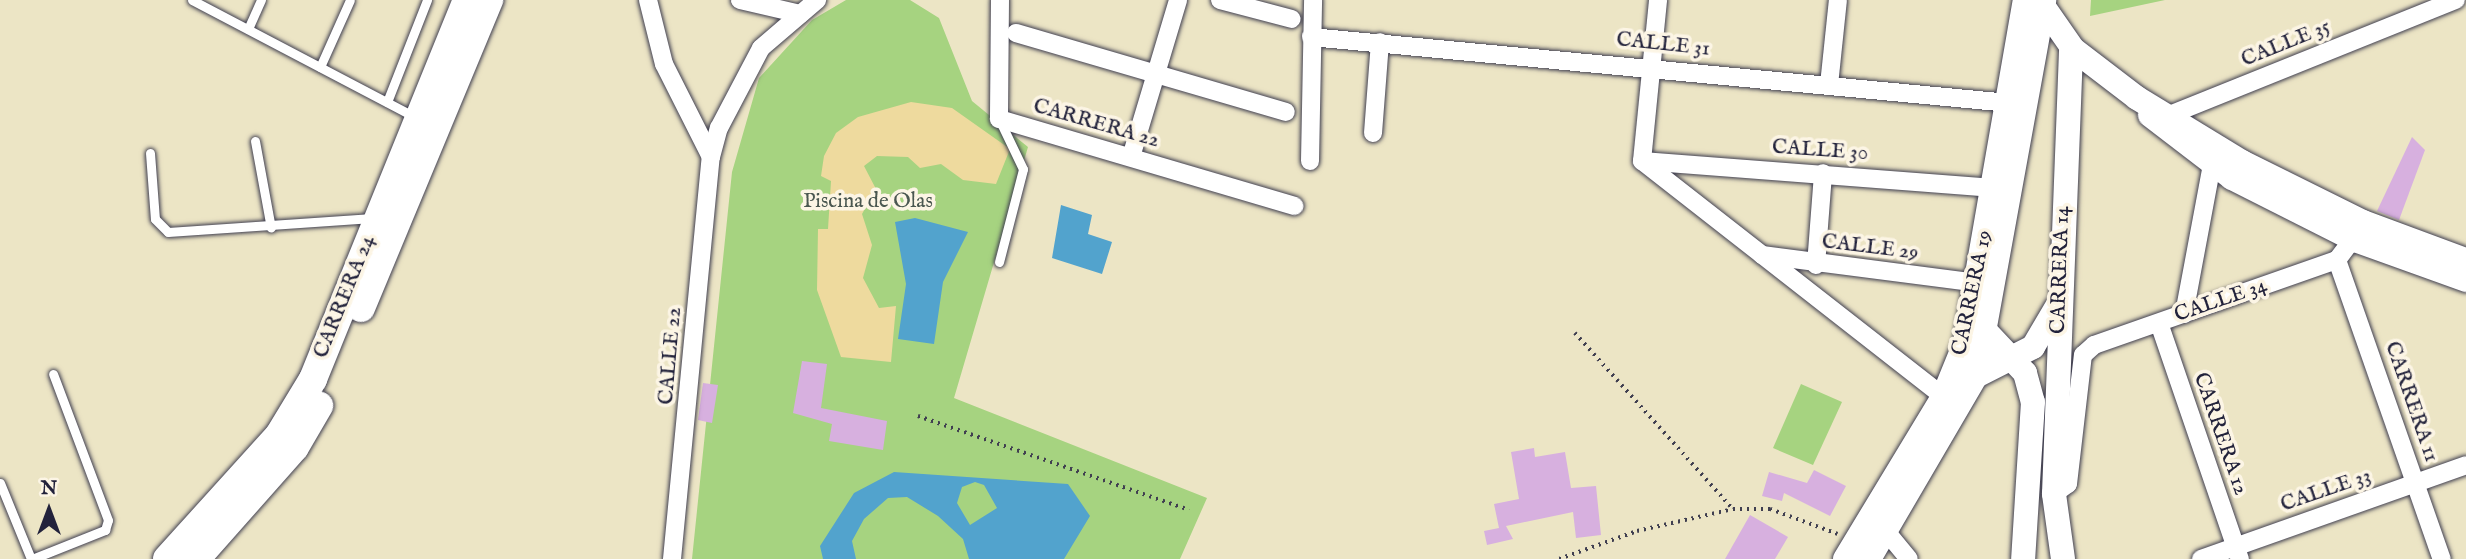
<!DOCTYPE html>
<style>
body{margin:0}
#map{position:relative;width:2466px;height:559px;overflow:hidden;background:#ece5c5;font-family:"IM FELL English",serif}
div>[style]{position:absolute}
.green>*{inset:0;background:#a6d380}
.sand>*{inset:0;background:#eeda9e}
.water>*{inset:0;background:#52a3cd}
.building>*{inset:0;background:#d7b0df}
.path>*{height:3.5px;margin-top:-1.75px;transform-origin:0;background:repeating-linear-gradient(90deg,#403f50 0 2px,transparent 0 7px)}
.roads{filter:drop-shadow(0 0 2px #403f50) drop-shadow(0 0 2px #403f50)}
.lane>*{height:9px;margin:-4.5px;padding:0 4.5px;transform-origin:4.5px;border-radius:4.5px;background:#fff}
.street>*{height:18px;margin:-9px;padding:0 9px;transform-origin:9px;border-radius:9px;background:#fff}
.secondary>*{height:24px;margin:-12px;padding:0 12px;transform-origin:12px;border-radius:12px;background:#fff}
.primary>*{height:28px;margin:-14px;padding:0 14px;transform-origin:14px;border-radius:14px;background:#fff}
span{translate:-50% -50%;white-space:nowrap;text-align:center;line-height:1.15;-webkit-text-stroke:7px #fcf5e5;paint-order:stroke}
.street-label{font-size:21px;color:#22223b}
.park-label{font-size:21px;color:#4a5750}
.north{position:absolute;left:14px;top:475px;width:70px;height:70px;-webkit-text-stroke:5px #fcf5e5;paint-order:stroke;rotate:0deg;font-size:19px;font-weight:700;line-height:28px;text-align:center;color:#22223b}
.north::after{content:'';display:block;margin:auto;width:24px;height:32px;background:#22223b;clip-path:polygon(50% 0,100% 100%,50% 72%,0 100%)}
</style>
<div id="map">
<div class="green">
<div style="clip-path:polygon(846px 0,910px 0,939px 18px,972px 101px,1028px 147px,954px 398px,1207px 498px,1180px 559px,692px 559px,732px 172px,759px 78px,812px 20px)"></div>
<div style="clip-path:polygon(2091px 0,2165px 0,2090px 16px)"></div>
<div style="clip-path:polygon(1801px 384px,1842px 402px,1813px 465px,1773px 448px)"></div>
</div>
<div class="sand">
<div style="clip-path:polygon(911px 102px,952px 108px,1010px 149px,996px 184px,963px 180px,941px 164px,920px 168px,908px 157px,877px 156px,864px 166px,876px 189px,862px 214px,872px 245px,863px 278px,879px 308px,896px 306px,891px 362px,841px 357px,817px 290px,818px 229px,828px 229px,831px 181px,821px 176px,824px 156px,836px 133px,858px 117px)"></div>
</div>
<div class="water">
<div style="clip-path:polygon(1061px 205px,1092px 215px,1088px 234px,1112px 242px,1102px 274px,1052px 258px)"></div>
<div style="clip-path:polygon(915px 218px,968px 232px,943px 282px,934px 344px,898px 339px,906px 284px,895px 222px)"></div>
<div style="clip-path:polygon(evenodd,894px 472px,1068px 484px,1090px 516px,1064px 559px,969px 559px,963px 539px,938px 516px,907px 497px,888px 498px,864px 519px,852px 541px,856px 559px,823px 559px,820px 546px,854px 493px,894px 472px,975px 482px,984px 485px,997px 508px,970px 525px,957px 503px,962px 487px,975px 482px)"></div>
</div>
<div class="building">
<div style="clip-path:polygon(2412px 137px,2425px 150px,2399px 220px,2377px 211px)"></div>
<div style="clip-path:polygon(802px 361px,827px 364px,821px 408px,887px 421px,883px 450px,829px 441px,832px 424px,793px 413px)"></div>
<div style="clip-path:polygon(703px 383px,718px 385px,712px 423px,698px 420px)"></div>
<div style="clip-path:polygon(1534px 448px,1535px 457px,1565px 452px,1571px 488px,1596px 486px,1601px 535px,1576px 538px,1573px 512px,1506px 526px,1513px 539px,1487px 545px,1484px 531px,1499px 528px,1494px 504px,1519px 499px,1511px 452px)"></div>
<div style="clip-path:polygon(1814px 470px,1846px 486px,1830px 516px,1784px 493px,1782px 501px,1762px 496px,1769px 472px,1807px 483px)"></div>
<div style="clip-path:polygon(1750px 515px,1788px 537px,1775px 559px,1725px 559px)"></div>
</div>
<div class="path">
<div style="left:1575px;top:333px;width:237px;rotate:48.1deg"></div>
<div style="left:918px;top:416px;width:287px;rotate:19.1deg"></div>
<div style="left:1559px;top:559px;width:83px;rotate:-19.7deg"></div>
<div style="left:1637px;top:531px;width:98px;rotate:-12.9deg"></div>
<div style="left:1733px;top:509px;width:37px"></div>
<div style="left:1770px;top:509px;width:72px;rotate:20.2deg"></div>
</div>
<div class="roads">
<div class="lane">
<div style="left:192px;top:0;width:254px;rotate:27.7deg"></div>
<div style="left:248px;top:29px;width:32px;rotate:-66deg"></div>
<div style="left:320px;top:67px;width:73px;rotate:-65.9deg"></div>
<div style="left:387px;top:102px;width:110px;rotate:-68.6deg"></div>
<div style="left:255px;top:141px;width:88px;rotate:79.6deg"></div>
<div style="left:150px;top:153px;width:66px;rotate:85.7deg"></div>
<div style="left:155px;top:219px;width:18px;rotate:45deg"></div>
<div style="left:168px;top:232px;width:205px;rotate:-3.9deg"></div>
<div style="left:999px;top:262px;width:96px;rotate:-75.5deg"></div>
<div style="left:1023px;top:169px;width:53px;rotate:-115.6deg"></div>
<div style="left:0;top:483px;width:82px;rotate:67.8deg"></div>
<div style="left:32px;top:559px;width:79px;rotate:-21.7deg"></div>
<div style="left:105px;top:530px;width:10px;rotate:-73deg"></div>
<div style="left:108px;top:520px;width:156px;rotate:-110.6deg"></div>
</div>
<div class="street">
<div style="left:648px;top:0;width:66px;rotate:76deg"></div>
<div style="left:664px;top:64px;width:104px;rotate:63.2deg"></div>
<div style="left:740px;top:0;width:62px;rotate:13.1deg"></div>
<div style="left:1000px;top:0;width:119px;rotate:90.5deg"></div>
<div style="left:999px;top:119px;width:308px;rotate:16.4deg"></div>
<div style="left:1220px;top:0;width:74px;rotate:14.8deg"></div>
<div style="left:1016px;top:33px;width:281px;rotate:16.3deg"></div>
<div style="left:1311px;top:37px;width:701px;rotate:5.4deg"></div>
<div style="left:1829px;top:85px;width:85px;rotate:-84deg"></div>
<div style="left:2172px;top:114px;width:306px;rotate:-21.9deg"></div>
<div style="left:1373px;top:133px;width:91px;rotate:-85.6deg"></div>
<div style="left:1131px;top:157px;width:164px;rotate:-73.3deg"></div>
<div style="left:1310px;top:161px;width:161px;rotate:-88.9deg"></div>
<div style="left:1642px;top:161px;width:392px;rotate:38deg"></div>
<div style="left:1642px;top:161px;width:353px;rotate:4.4deg"></div>
<div style="left:1642px;top:161px;width:162px;rotate:-84.3deg"></div>
<div style="left:1762px;top:255px;width:217px;rotate:7.4deg"></div>
<div style="left:2337px;top:260px;width:317px;rotate:70.7deg"></div>
<div style="left:1816px;top:265px;width:92px;rotate:-85.6deg"></div>
<div style="left:2184px;top:314px;width:164px;rotate:-79.4deg"></div>
<div style="left:2159px;top:323px;width:250px;rotate:71.1deg"></div>
<div style="left:2054px;top:494px;width:17px;rotate:-36deg"></div>
<div style="left:2068px;top:484px;width:130px;rotate:-83.4deg"></div>
<div style="left:2083px;top:355px;width:15px;rotate:-42deg"></div>
<div style="left:2094px;top:345px;width:257px;rotate:-19.3deg"></div>
<div style="left:2337px;top:260px;width:35px;rotate:-53deg"></div>
<div style="left:1880px;top:524px;width:45px;rotate:50.4deg"></div>
<div style="left:672px;top:559px;width:404px;rotate:-84.5deg"></div>
<div style="left:711px;top:157px;width:30px;rotate:-75deg"></div>
<div style="left:719px;top:128px;width:90px;rotate:-62.3deg"></div>
<div style="left:761px;top:48px;width:74px;rotate:-40.6deg"></div>
<div style="left:2201px;top:559px;width:281px;rotate:-19.5deg"></div>
</div>
<div class="secondary">
<div style="left:2039px;top:0;width:60px;rotate:55.2deg"></div>
<div style="left:2073px;top:49px;width:81px;rotate:37.4deg"></div>
<div style="left:2137px;top:98px;width:123px;rotate:31.4deg"></div>
<div style="left:2242px;top:162px;width:135px;rotate:26.4deg"></div>
<div style="left:2363px;top:222px;width:110px;rotate:20.3deg"></div>
<div style="left:2150px;top:115px;width:103px;rotate:37.5deg"></div>
<div style="left:2232px;top:178px;width:138px;rotate:26.8deg"></div>
<div style="left:2355px;top:240px;width:118px;rotate:19.8deg"></div>
<div style="left:1977px;top:322px;width:70px;rotate:46.7deg"></div>
<div style="left:2025px;top:373px;width:30px;rotate:75deg"></div>
<div style="left:2033px;top:402px;width:157px;rotate:93.6deg"></div>
<div style="left:1976px;top:376px;width:64px;rotate:-27deg"></div>
<div style="left:2033px;top:347px;width:45px;rotate:-59.5deg"></div>
<div style="left:1845px;top:559px;width:189px;rotate:-58.8deg"></div>
<div style="left:1943px;top:397px;width:58px;rotate:-67.8deg"></div>
<div style="left:1965px;top:343px;width:348px;rotate:-80.1deg"></div>
<div style="left:1869px;top:559px;width:212px;rotate:-59.7deg"></div>
<div style="left:1976px;top:376px;width:382px;rotate:-79.7deg"></div>
<div style="left:2063px;top:559px;width:66px;rotate:-97.9deg"></div>
<div style="left:2054px;top:494px;width:447px;rotate:-87.8deg"></div>
</div>
<div class="primary">
<div style="left:361px;top:308px;width:334px;rotate:-67.4deg"></div>
<div style="left:167px;top:559px;width:167px;rotate:-47.9deg"></div>
<div style="left:279px;top:435px;width:66px;rotate:-58.7deg"></div>
<div style="left:313px;top:379px;width:409px;rotate:-67.9deg"></div>
<div style="left:196px;top:559px;width:149px;rotate:-48.5deg"></div>
<div style="left:295px;top:447px;width:48px;rotate:-59.7deg"></div>
</div>
</div>
<div class="street-label">
<span style="left:2286px;top:44px;rotate:-22deg">CALLE 35</span>
<span style="left:1663px;top:45px;rotate:6deg">CALLE 31</span>
<span style="left:1096px;top:124px;rotate:16deg">CARRERA 22</span>
<span style="left:1820px;top:151px;rotate:4deg">CALLE 30</span>
<span style="left:1870px;top:248px;rotate:7deg">CALLE 29</span>
<span style="left:2061px;top:270px;rotate:-88deg">CARRERA 14</span>
<span style="left:1973px;top:293px;rotate:-78deg">CARRERA 19</span>
<span style="left:345px;top:297px;rotate:-68deg">CARRERA 24</span>
<span style="left:2221px;top:301px;rotate:-19deg">CALLE 34</span>
<span style="left:671px;top:356px;rotate:-85deg">CALLE 22</span>
<span style="left:2411px;top:402px;rotate:71deg">CARRERA 11</span>
<span style="left:2220px;top:434px;rotate:71deg">CARRERA 12</span>
<span style="left:2326px;top:491px;rotate:-19deg">CALLE 33</span>
</div>
<div class="park-label">
<span style="left:868px;top:202px">Piscina de Olas</span>
</div>
<div class="north">N</div>
</div>
